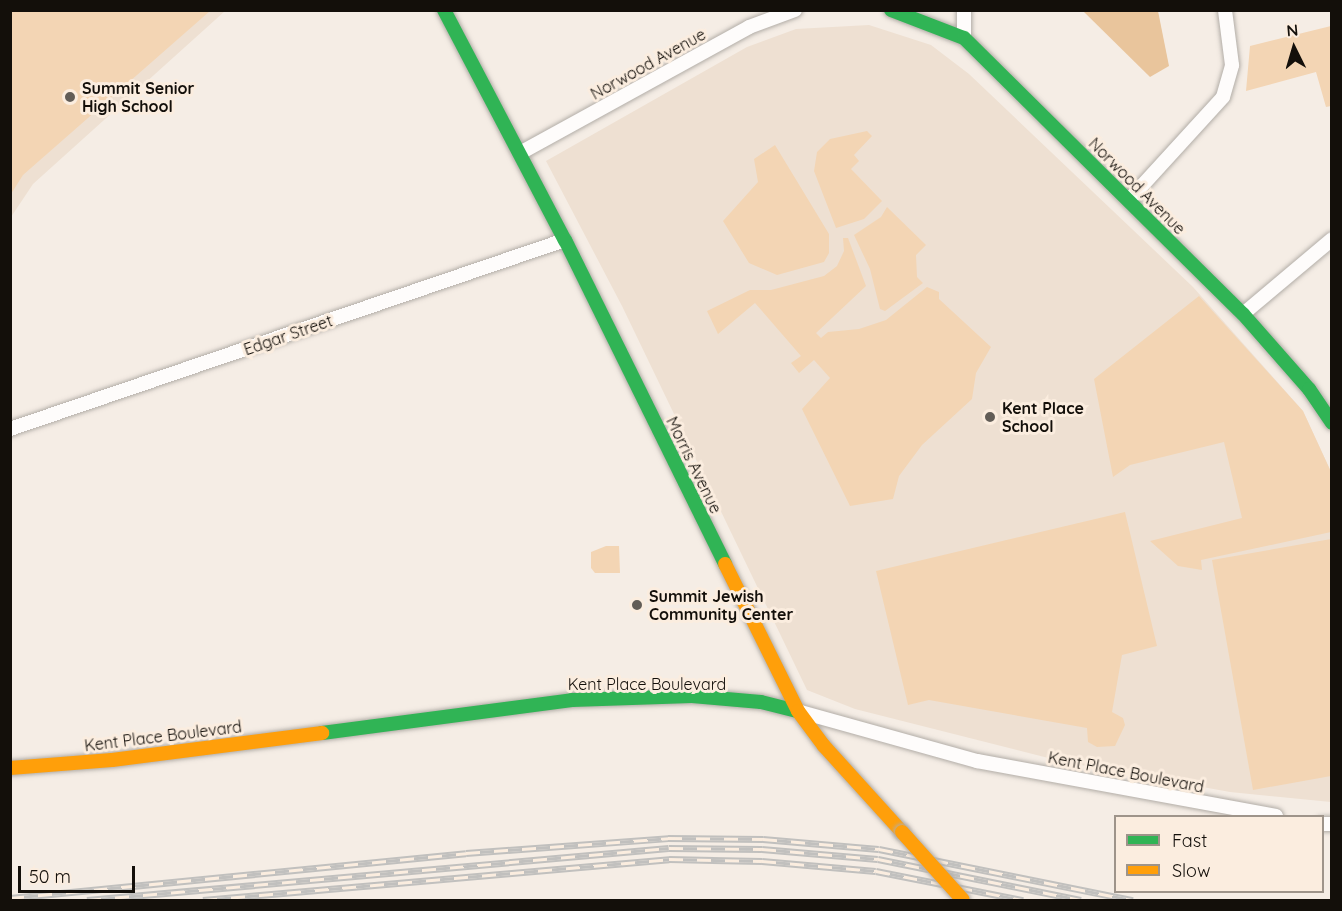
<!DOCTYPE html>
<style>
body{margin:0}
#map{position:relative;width:1342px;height:911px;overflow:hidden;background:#f5ede5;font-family:Quicksand,sans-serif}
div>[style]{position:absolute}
.built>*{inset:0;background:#eee0d2}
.green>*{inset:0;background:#f3d5b4}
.forest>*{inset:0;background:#e9c59c}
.roads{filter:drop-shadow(0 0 2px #b2ada7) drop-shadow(0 0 2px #b2ada7)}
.street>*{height:14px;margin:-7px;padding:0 7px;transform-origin:7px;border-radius:7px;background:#fefcfb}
.fast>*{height:14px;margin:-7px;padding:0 7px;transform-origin:7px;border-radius:7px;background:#30b455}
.slow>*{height:14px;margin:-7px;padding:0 7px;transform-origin:7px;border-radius:7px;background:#ff9f0a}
.rail>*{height:7px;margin-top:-3.5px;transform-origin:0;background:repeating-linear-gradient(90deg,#fbeddf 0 14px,#c1c0be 0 28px);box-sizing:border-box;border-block:2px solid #c1c0be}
.bridges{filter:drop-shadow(0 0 2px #b2ada7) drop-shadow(0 0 2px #b2ada7)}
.slow-bridge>*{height:14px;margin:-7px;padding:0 7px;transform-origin:7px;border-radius:7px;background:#ff9f0a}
.dots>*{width:16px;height:16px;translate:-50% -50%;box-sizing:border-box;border:3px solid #fbeddf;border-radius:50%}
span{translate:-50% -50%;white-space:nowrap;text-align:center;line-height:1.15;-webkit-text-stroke:6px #fbeddf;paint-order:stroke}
.street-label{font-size:16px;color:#130f0a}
.poi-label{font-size:16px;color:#130f0a;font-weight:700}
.left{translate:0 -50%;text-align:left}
.frame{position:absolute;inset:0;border:12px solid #130f0a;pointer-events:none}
.legend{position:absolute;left:1114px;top:815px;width:210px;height:78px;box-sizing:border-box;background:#fbeddf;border:2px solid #9e948a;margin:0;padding:8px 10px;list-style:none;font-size:18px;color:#130f0a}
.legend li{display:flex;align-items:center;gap:12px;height:30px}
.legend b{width:30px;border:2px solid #9e948a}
.north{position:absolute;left:1264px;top:18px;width:60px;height:60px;-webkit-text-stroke:4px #fbeddf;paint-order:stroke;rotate:355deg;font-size:16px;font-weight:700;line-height:24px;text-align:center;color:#130f0a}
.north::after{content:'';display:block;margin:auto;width:21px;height:27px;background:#130f0a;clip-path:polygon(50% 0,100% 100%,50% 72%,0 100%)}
.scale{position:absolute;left:18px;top:866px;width:117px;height:27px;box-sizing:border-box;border:3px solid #130f0a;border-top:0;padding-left:8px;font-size:18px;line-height:21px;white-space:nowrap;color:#130f0a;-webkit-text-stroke:4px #fbeddf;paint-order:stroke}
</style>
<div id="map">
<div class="built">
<div style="clip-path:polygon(11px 11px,225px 11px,33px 184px,11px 217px)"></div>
<div style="clip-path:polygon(869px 25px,931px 45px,969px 74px,1193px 287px,1303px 411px,1332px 474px,1331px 802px,1230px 792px,1064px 762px,855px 709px,807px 690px,622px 306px,546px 161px,747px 47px,796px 29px)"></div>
</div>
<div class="green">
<div style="clip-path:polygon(11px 10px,210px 10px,210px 11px,23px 175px,11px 194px)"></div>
<div style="clip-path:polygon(1331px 26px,1331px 106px,1326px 107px,1316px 72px,1246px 91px,1250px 46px)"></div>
<div style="clip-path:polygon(867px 131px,872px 136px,854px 155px,859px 161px,851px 169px,882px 201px,864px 219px,836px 228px,814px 171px,817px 152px,830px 139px)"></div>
<div style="clip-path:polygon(775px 145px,829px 234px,829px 253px,824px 262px,777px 275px,749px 263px,723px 221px,758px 182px,754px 159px)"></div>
<div style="clip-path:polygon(887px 207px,926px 245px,916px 255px,917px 277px,923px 283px,885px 311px,880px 309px,870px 269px,854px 235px,881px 217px)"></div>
<div style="clip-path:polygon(843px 238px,848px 238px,866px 286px,816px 333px,821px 338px,828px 332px,859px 329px,886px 320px,927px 287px,939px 292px,939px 299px,991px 347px,976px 373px,972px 399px,922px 445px,899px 476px,893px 499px,850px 506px,802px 409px,830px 378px,814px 360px,799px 373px,791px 363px,801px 356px,755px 303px,718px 334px,707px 311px,750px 290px,771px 290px,824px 276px,837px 266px,844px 251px)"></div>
<div style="clip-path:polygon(1199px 296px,1303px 411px,1332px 474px,1331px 532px,1201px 560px,1202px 570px,1178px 566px,1150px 541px,1242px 518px,1224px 442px,1130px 465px,1113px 477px,1094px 379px)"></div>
<div style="clip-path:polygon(1125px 512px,1157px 646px,1122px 655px,1112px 712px,1123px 718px,1125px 725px,1115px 746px,1097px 747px,1088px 742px,1087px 728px,929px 700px,908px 705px,876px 571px)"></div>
<div style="clip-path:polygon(1331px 539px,1331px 776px,1253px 790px,1212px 560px)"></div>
<div style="clip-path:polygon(606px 546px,619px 546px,620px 573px,595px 573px,591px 568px,591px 552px)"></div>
</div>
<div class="forest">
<div style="clip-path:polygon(1083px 11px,1158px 11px,1169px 66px,1150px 77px)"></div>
</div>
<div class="roads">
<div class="street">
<div style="left:964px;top:38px;width:28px;rotate:-90deg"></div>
<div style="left:520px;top:153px;width:261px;rotate:-28.8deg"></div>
<div style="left:749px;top:27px;width:49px;rotate:-20.3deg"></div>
<div style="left:1129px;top:200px;width:139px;rotate:-47.6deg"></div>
<div style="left:1223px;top:97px;width:33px;rotate:-74deg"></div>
<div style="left:1232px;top:65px;width:55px;rotate:-97.3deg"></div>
<div style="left:1243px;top:314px;width:116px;rotate:-40.1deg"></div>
<div style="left:10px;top:429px;width:586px;rotate:-18.81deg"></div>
<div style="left:801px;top:712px;width:183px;rotate:15.6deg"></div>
<div style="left:977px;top:761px;width:304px;rotate:10.4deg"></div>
<div style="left:1322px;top:824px;width:10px"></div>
</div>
<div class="fast">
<div style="left:444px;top:10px;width:260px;rotate:62.3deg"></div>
<div style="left:565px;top:240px;width:361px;rotate:63.7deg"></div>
<div style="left:891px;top:10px;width:78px;rotate:21deg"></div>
<div style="left:964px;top:38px;width:392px;rotate:44.7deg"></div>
<div style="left:1243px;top:314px;width:100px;rotate:48.7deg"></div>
<div style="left:1309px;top:389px;width:41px;rotate:55.9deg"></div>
<div style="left:322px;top:733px;width:252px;rotate:-7.5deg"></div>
<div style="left:572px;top:700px;width:120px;rotate:-1.9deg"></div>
<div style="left:692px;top:696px;width:69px;rotate:5deg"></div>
<div style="left:761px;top:702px;width:38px;rotate:14deg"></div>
</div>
<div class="slow">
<div style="left:725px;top:564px;width:164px;rotate:63.6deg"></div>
<div style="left:798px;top:711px;width:44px;rotate:53.4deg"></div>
<div style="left:824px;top:746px;width:116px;rotate:47.8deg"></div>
<div style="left:10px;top:768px;width:102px;rotate:-4.5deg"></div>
<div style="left:112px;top:760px;width:212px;rotate:-7.3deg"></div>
</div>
</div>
<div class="rail">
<div style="left:10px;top:898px;width:458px;rotate:-5.6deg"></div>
<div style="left:466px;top:853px;width:203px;rotate:-4.2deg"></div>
<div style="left:668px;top:838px;width:95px;rotate:0.6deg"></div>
<div style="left:763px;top:839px;width:116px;rotate:4.9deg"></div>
<div style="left:879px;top:849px;width:259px;rotate:11.4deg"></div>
<div style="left:87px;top:900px;width:584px;rotate:-5.11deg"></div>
<div style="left:669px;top:848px;width:93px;rotate:0.6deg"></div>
<div style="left:762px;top:849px;width:116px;rotate:4.9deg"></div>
<div style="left:878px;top:859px;width:207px;rotate:11.4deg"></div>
<div style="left:203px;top:900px;width:468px;rotate:-5deg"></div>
<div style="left:669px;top:859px;width:93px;rotate:1.2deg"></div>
<div style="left:762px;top:861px;width:114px;rotate:5deg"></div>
<div style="left:876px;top:871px;width:150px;rotate:11.2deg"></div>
</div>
<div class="bridges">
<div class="slow-bridge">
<div style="left:902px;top:832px;width:91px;rotate:48.1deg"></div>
</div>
</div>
<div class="dots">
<div style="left:70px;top:97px;background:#625d57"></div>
<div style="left:990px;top:417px;background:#625d57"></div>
<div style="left:637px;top:605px;background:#625d57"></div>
</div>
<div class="street-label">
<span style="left:648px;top:64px;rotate:-29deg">Norwood Avenue</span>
<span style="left:1137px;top:186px;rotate:45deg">Norwood Avenue</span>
<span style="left:288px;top:335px;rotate:-19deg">Edgar Street</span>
<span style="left:694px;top:465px;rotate:64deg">Morris Avenue</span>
<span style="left:647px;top:684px">Kent Place Boulevard</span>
<span style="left:163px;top:736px;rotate:-7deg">Kent Place Boulevard</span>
<span style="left:1126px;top:772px;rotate:11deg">Kent Place Boulevard</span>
</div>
<div class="poi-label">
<span class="left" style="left:82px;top:97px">Summit Senior<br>High School</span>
<span class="left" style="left:1002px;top:417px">Kent Place<br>School</span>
<span class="left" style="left:649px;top:605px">Summit Jewish<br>Community Center</span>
</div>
<div class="frame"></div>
<ul class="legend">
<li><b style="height:8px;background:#30b455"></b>Fast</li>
<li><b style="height:8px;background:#ff9f0a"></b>Slow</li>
</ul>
<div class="north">N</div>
<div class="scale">50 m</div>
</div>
